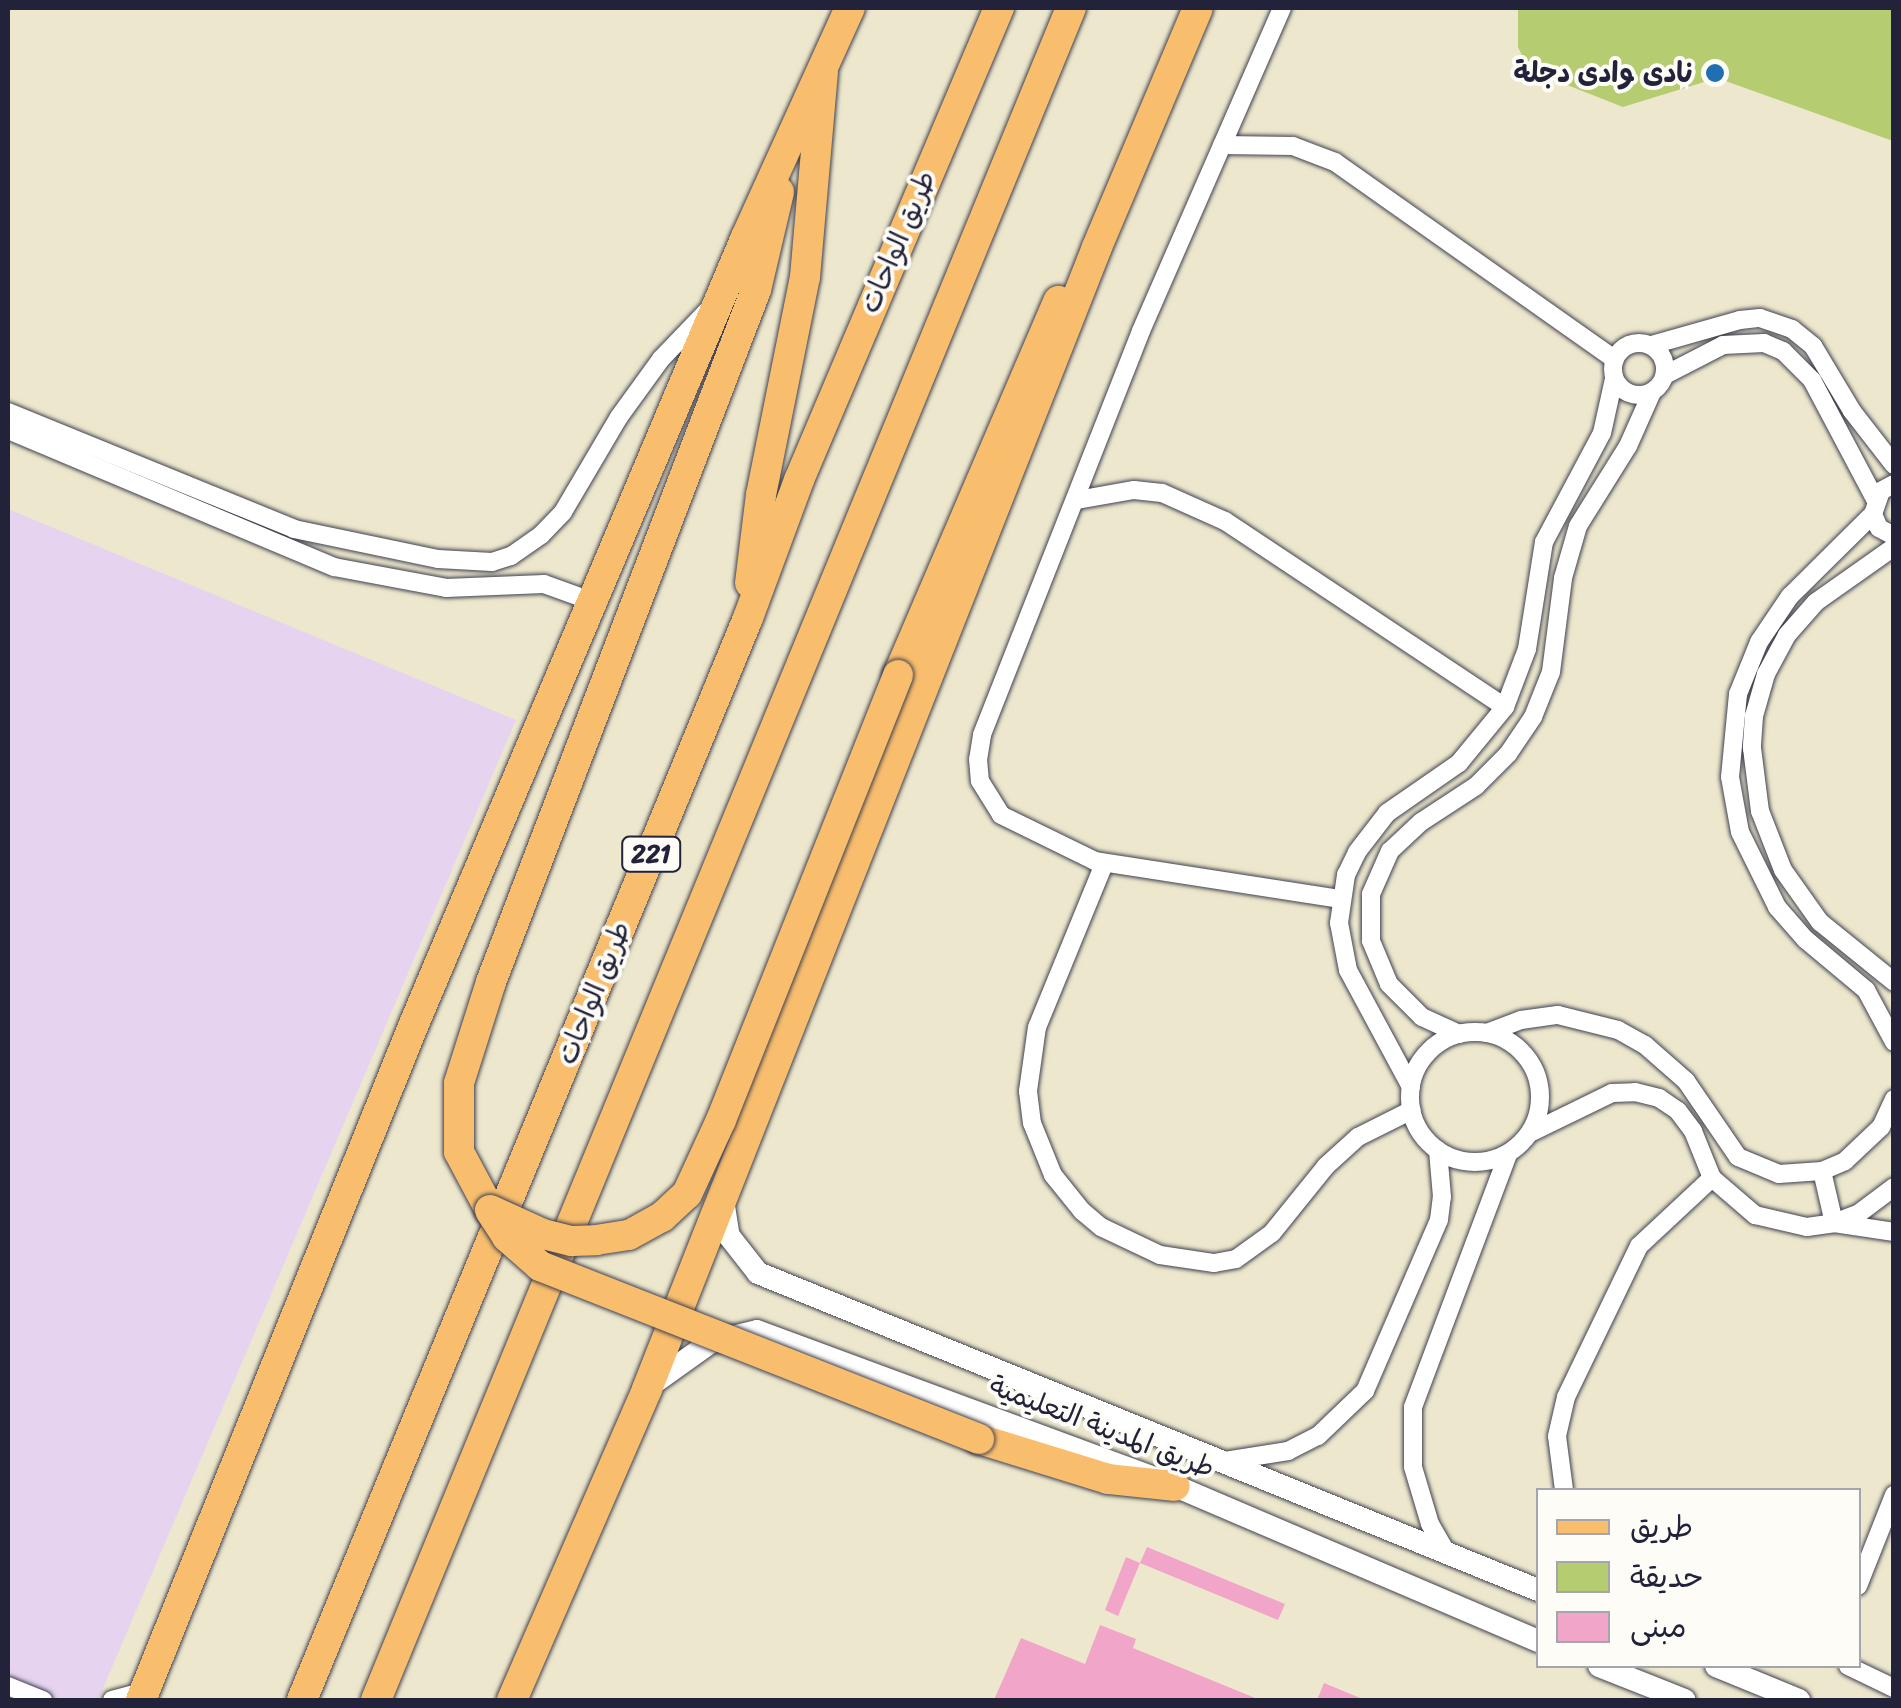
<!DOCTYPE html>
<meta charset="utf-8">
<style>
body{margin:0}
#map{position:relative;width:1901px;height:1708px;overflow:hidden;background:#ede8cd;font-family:Sriracha,"Playpen Sans Arabic",sans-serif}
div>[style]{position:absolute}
.built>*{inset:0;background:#e5d3f0}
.green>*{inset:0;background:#b6cc71}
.building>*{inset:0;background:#f0a5c9}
.roads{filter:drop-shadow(0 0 2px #404051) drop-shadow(0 0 2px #404051)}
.minor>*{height:18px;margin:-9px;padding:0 9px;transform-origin:9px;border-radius:9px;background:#fff}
.minor>.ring{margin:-9px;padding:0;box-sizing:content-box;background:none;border:18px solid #fff;border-radius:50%}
.tertiary>*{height:22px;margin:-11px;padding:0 11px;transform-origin:11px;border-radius:11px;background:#fff}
.primary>*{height:30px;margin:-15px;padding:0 15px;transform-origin:15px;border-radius:15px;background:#f9be6d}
.trunk>*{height:30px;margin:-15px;padding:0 15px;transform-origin:15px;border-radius:15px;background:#f9be6d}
.bridges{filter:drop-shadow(0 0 2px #404051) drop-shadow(0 0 2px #404051)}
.primary-bridge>*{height:30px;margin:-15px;padding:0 15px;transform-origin:15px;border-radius:15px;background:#f9be6d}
.dots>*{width:28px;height:28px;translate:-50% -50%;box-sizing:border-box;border:5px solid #fdfcf7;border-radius:50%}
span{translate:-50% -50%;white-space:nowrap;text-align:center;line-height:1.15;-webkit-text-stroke:8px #fdfcf7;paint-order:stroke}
.shield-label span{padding:2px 8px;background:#fdfcf7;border:2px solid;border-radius:8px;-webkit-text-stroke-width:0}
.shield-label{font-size:25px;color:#22223b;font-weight:700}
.poi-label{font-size:28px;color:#22223b;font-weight:700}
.right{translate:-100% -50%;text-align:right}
.street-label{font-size:28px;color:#22223b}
.frame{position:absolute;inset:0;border:10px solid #22223b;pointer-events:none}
.legend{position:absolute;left:1536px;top:1488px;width:325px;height:180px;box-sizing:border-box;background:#fdfcf7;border:2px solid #a5a5ac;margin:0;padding:12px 18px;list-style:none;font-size:30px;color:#22223b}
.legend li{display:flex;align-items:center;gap:20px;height:50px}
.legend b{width:50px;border:2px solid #a5a5ac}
</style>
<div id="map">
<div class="built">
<div style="clip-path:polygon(8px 509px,516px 720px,98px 1700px,8px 1700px)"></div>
</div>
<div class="green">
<div style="clip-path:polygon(1518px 8px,1893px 8px,1893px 141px,1717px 78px,1623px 107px,1529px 70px,1518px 47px)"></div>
</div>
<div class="building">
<div style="clip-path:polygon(1147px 1547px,1285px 1604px,1278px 1620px,1140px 1563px)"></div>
<div style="clip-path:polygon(1126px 1557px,1140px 1563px,1118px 1616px,1105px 1610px)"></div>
<div style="clip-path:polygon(1100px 1625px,1136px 1639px,1133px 1648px,1260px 1700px,994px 1700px,1021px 1638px,1085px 1664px)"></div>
<div style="clip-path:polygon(1324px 1683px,1365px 1700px,1317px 1700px)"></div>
</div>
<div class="roads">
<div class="minor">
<div style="left:1282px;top:8px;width:352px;rotate:113.6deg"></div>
<div style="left:1141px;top:331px;width:434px;rotate:111.5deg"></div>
<div style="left:982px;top:735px;width:24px;rotate:99deg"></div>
<div style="left:978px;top:759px;width:22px;rotate:85deg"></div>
<div style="left:980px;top:781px;width:40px;rotate:58deg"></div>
<div style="left:1001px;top:815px;width:105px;rotate:26.1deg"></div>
<div style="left:1095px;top:861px;width:248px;rotate:8.8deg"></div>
<div style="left:1222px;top:145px;width:71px;rotate:0.8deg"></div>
<div style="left:1293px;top:146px;width:45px;rotate:20.9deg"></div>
<div style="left:1335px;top:162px;width:342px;rotate:35.2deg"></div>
<div class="ring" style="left:1613px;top:343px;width:34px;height:34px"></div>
<div style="left:1652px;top:345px;width:91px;rotate:-15.9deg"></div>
<div style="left:1740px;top:320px;width:20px;rotate:-6deg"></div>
<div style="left:1760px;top:318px;width:34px;rotate:19deg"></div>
<div style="left:1792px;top:329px;width:27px;rotate:39deg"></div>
<div style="left:1813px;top:346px;width:76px;rotate:59deg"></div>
<div style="left:1852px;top:411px;width:68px;rotate:52.1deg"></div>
<div style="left:1665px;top:375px;width:65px;rotate:-27.3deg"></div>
<div style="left:1723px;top:345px;width:41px;rotate:-2.8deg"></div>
<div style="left:1764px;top:343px;width:21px;rotate:23deg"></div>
<div style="left:1783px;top:351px;width:41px;rotate:45deg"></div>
<div style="left:1812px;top:380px;width:135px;rotate:62.1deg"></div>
<div style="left:8px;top:412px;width:309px;rotate:22.2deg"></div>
<div style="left:294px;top:529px;width:147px;rotate:11.8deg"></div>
<div style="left:438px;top:559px;width:54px;rotate:3.2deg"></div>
<div style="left:492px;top:562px;width:20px;rotate:-18deg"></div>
<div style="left:511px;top:556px;width:37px;rotate:-35deg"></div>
<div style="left:541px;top:535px;width:32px;rotate:-46deg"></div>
<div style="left:563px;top:512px;width:110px;rotate:-59.5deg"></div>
<div style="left:619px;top:417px;width:72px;rotate:-54.1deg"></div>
<div style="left:661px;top:359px;width:68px;rotate:-46.2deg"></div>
<div style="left:8px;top:430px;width:354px;rotate:22.8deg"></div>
<div style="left:334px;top:567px;width:114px;rotate:10.6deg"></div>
<div style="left:446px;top:588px;width:98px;rotate:-2.3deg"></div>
<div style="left:544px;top:584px;width:53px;rotate:19.8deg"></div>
<div style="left:1894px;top:484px;width:15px;rotate:152deg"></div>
<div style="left:1881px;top:491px;width:24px;rotate:109deg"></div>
<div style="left:1873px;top:514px;width:15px;rotate:67deg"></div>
<div style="left:1879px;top:528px;width:17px;rotate:28deg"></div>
<div style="left:1077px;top:500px;width:58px;rotate:-10deg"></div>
<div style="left:1134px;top:490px;width:28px;rotate:6deg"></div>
<div style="left:1162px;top:493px;width:69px;rotate:24deg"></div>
<div style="left:1225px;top:521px;width:336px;rotate:33.6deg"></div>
<div style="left:1873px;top:514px;width:117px;rotate:135.3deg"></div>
<div style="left:1790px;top:596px;width:55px;rotate:124deg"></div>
<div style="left:1759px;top:642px;width:56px;rotate:112deg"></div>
<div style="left:1738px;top:694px;width:83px;rotate:95.5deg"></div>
<div style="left:1730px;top:777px;width:56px;rotate:79.7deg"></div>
<div style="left:1740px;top:832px;width:84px;rotate:63.7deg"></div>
<div style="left:1777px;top:907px;width:43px;rotate:48.8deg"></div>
<div style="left:1805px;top:939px;width:80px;rotate:39.9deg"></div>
<div style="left:1866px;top:990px;width:59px;rotate:61.7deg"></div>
<div style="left:1894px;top:547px;width:95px;rotate:144.8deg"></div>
<div style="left:1816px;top:602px;width:44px;rotate:131.3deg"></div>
<div style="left:1787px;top:635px;width:44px;rotate:118.3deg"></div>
<div style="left:1766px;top:674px;width:44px;rotate:105.9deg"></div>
<div style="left:1754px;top:716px;width:32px;rotate:94deg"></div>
<div style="left:1752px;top:748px;width:64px;rotate:82.8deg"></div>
<div style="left:1760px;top:811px;width:63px;rotate:68.7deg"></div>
<div style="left:1783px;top:870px;width:64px;rotate:54.6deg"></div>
<div style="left:1820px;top:922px;width:95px;rotate:39deg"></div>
<div style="left:1104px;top:864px;width:176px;rotate:112.3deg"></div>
<div style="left:1037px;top:1027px;width:65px;rotate:98deg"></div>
<div style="left:1028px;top:1091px;width:32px;rotate:83deg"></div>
<div style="left:1032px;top:1123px;width:56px;rotate:68deg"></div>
<div style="left:1053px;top:1175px;width:46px;rotate:51.1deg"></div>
<div style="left:1082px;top:1211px;width:25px;rotate:40deg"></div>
<div style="left:1101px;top:1227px;width:65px;rotate:25.4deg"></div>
<div style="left:1160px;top:1255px;width:55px;rotate:8.4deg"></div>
<div style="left:1214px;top:1263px;width:22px;rotate:-10deg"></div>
<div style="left:1236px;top:1259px;width:44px;rotate:-35.8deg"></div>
<div style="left:1272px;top:1233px;width:86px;rotate:-51.1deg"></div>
<div style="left:1326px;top:1166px;width:43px;rotate:-42.2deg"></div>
<div style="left:1358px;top:1137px;width:60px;rotate:-26.6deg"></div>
<div class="ring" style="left:1410px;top:1032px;width:112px;height:112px"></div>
<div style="left:1487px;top:1033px;width:36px;rotate:-21deg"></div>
<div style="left:1521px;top:1020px;width:37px;rotate:-8deg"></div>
<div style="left:1558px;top:1015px;width:62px;rotate:14deg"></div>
<div style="left:1618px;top:1030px;width:31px;rotate:29deg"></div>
<div style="left:1645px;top:1045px;width:55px;rotate:41.3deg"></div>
<div style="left:1686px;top:1081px;width:92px;rotate:55.6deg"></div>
<div style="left:1738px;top:1157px;width:44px;rotate:22.5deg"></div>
<div style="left:1779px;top:1174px;width:43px;rotate:-4deg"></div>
<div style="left:1822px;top:1171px;width:25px;rotate:-23deg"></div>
<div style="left:1845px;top:1161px;width:50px;rotate:-43.4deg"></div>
<div style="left:1881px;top:1127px;width:31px;rotate:-65deg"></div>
<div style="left:1459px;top:1034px;width:41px;rotate:-155.3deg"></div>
<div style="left:1422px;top:1017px;width:47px;rotate:-135deg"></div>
<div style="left:1389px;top:984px;width:47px;rotate:-112.7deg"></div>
<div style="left:1371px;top:941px;width:47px;rotate:-90deg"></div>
<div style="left:1371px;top:894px;width:47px;rotate:-66.2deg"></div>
<div style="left:1390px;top:851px;width:42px;rotate:-43.1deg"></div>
<div style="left:1421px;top:822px;width:66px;rotate:-33.2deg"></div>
<div style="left:1476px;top:786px;width:45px;rotate:-45deg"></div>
<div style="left:1508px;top:754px;width:45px;rotate:-56deg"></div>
<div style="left:1533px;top:717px;width:48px;rotate:-68.2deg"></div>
<div style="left:1551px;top:672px;width:95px;rotate:-82.7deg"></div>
<div style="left:1563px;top:578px;width:54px;rotate:-73.9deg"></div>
<div style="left:1578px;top:526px;width:94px;rotate:-58deg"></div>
<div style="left:1628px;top:446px;width:59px;rotate:-66deg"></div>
<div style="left:1411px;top:1087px;width:133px;rotate:-118.3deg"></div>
<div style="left:1348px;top:970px;width:48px;rotate:-100.8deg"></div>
<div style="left:1339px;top:923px;width:49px;rotate:-81.7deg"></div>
<div style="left:1346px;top:875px;width:25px;rotate:-64deg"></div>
<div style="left:1357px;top:852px;width:49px;rotate:-52.4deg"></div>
<div style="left:1387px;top:813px;width:88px;rotate:-34.8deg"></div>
<div style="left:1459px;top:763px;width:72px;rotate:-50.6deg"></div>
<div style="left:1505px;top:707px;width:62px;rotate:-69.2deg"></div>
<div style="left:1527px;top:649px;width:108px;rotate:-81deg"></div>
<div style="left:1544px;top:542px;width:123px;rotate:-62deg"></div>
<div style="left:1602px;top:433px;width:55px;rotate:-77.5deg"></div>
<div style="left:1530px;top:1133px;width:91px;rotate:-26deg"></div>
<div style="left:1612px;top:1093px;width:23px;rotate:-2deg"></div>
<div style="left:1635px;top:1092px;width:25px;rotate:14deg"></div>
<div style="left:1659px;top:1098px;width:23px;rotate:34deg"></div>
<div style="left:1678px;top:1111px;width:25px;rotate:53deg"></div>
<div style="left:1693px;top:1131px;width:51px;rotate:68deg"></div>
<div style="left:1712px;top:1178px;width:57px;rotate:40.7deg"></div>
<div style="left:1755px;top:1215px;width:53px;rotate:13deg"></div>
<div style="left:1807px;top:1227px;width:27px;rotate:-8deg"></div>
<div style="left:1834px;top:1223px;width:26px;rotate:-21deg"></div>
<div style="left:1858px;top:1214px;width:45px;rotate:-36.9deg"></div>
<div style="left:1822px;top:1171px;width:53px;rotate:77deg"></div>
<div style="left:1834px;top:1223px;width:61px;rotate:8.5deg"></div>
<div style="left:1225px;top:1461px;width:64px;rotate:-9deg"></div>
<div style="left:1288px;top:1451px;width:34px;rotate:-27deg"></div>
<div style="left:1318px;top:1436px;width:65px;rotate:-43.8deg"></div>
<div style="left:1365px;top:1391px;width:186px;rotate:-66.6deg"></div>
<div style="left:1439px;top:1220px;width:23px;rotate:-83deg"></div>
<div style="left:1442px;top:1197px;width:47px;rotate:-94.9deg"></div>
<div style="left:1564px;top:1490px;width:54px;rotate:-97.4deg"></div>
<div style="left:1557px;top:1436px;width:40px;rotate:-77deg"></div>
<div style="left:1566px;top:1397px;width:168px;rotate:-64.2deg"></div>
<div style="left:1639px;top:1246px;width:100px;rotate:-43deg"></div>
<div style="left:1445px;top:1550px;width:30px;rotate:-120deg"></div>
<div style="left:1430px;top:1524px;width:59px;rotate:-106.6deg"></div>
<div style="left:1413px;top:1467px;width:60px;rotate:-90deg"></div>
<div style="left:1413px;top:1407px;width:270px;rotate:-69.4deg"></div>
<div style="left:1858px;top:1586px;width:98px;rotate:-68.4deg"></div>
<div style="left:1848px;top:1666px;width:51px;rotate:25.6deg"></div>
<div style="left:8px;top:1686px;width:38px;rotate:22deg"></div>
<div style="left:112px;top:1700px;width:34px;rotate:-15deg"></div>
</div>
<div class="tertiary">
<div style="left:723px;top:1200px;width:36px;rotate:81deg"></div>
<div style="left:729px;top:1236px;width:47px;rotate:51.9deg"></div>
<div style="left:758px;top:1273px;width:842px;rotate:22.12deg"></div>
<div style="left:648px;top:1387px;width:77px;rotate:-35.5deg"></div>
<div style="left:711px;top:1342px;width:47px;rotate:-13.4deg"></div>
<div style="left:757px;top:1331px;width:446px;rotate:20.3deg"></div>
<div style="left:1175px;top:1486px;width:395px;rotate:23.1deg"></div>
<div style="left:1599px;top:1666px;width:92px;rotate:21.6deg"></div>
<div style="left:1716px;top:1666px;width:90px;rotate:22.3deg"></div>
</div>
<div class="primary">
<div style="left:898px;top:675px;width:407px;rotate:-66.8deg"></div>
<div style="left:490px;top:1210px;width:66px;rotate:-118.1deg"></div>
<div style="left:459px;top:1152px;width:69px;rotate:-90deg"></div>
<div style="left:459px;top:1083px;width:106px;rotate:-72.4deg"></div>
<div style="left:491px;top:982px;width:741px;rotate:-69.05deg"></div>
<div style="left:756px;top:290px;width:101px;rotate:-76.8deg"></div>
<div style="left:979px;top:1439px;width:135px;rotate:17.2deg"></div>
<div style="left:1108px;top:1479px;width:67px;rotate:6deg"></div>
<div style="left:141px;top:1700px;width:729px;rotate:-68.01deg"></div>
<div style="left:414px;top:1024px;width:854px;rotate:-67.13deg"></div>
<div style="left:746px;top:237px;width:252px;rotate:-65.6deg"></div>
<div style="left:512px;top:1700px;width:339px;rotate:-66.5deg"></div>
<div style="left:647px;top:1389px;width:1227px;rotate:-68.49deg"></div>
<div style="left:1097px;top:247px;width:259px;rotate:-67.1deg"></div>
</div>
<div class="trunk">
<div style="left:750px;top:583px;width:89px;rotate:-82.9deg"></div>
<div style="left:761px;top:495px;width:222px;rotate:-78.6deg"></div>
<div style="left:805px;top:277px;width:206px;rotate:-85deg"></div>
<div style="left:302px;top:1700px;width:1170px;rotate:-67.6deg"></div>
<div style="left:748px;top:618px;width:147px;rotate:-69.7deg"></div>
<div style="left:799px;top:480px;width:513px;rotate:-67.04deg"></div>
<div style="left:376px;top:1700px;width:1829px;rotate:-67.67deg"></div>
</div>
</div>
<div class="bridges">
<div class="primary-bridge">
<div style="left:490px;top:1210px;width:58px;rotate:24.4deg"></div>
<div style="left:543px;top:1234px;width:30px;rotate:14deg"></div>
<div style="left:572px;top:1241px;width:24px;rotate:-2deg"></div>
<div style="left:596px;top:1240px;width:33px;rotate:-9deg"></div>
<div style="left:629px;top:1235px;width:38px;rotate:-29deg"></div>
<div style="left:662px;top:1217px;width:34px;rotate:-43deg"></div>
<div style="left:687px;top:1194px;width:81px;rotate:-65.3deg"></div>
<div style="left:721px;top:1120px;width:479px;rotate:-68.3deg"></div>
<div style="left:491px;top:1212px;width:30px;rotate:57deg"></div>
<div style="left:507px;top:1237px;width:44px;rotate:41.3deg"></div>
<div style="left:540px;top:1266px;width:472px;rotate:21.5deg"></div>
</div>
</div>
<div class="dots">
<div style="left:1715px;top:73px;background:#1f6fb2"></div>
</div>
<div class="shield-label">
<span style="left:651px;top:854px">221</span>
</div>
<div class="poi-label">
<span class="right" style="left:1695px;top:73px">نادى وادى دجلة</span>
</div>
<div class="street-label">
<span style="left:898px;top:242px;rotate:-67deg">طريق الواحات</span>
<span style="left:594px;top:993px;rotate:-68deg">طريق الواحات</span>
<span style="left:1102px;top:1427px;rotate:21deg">طريق المدينة التعليمية</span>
</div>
<div class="frame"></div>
<ul class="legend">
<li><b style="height:12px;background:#f9be6d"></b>طريق</li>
<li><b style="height:28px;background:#b6cc71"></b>حديقة</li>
<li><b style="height:28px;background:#f0a5c9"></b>مبنى</li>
</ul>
</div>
